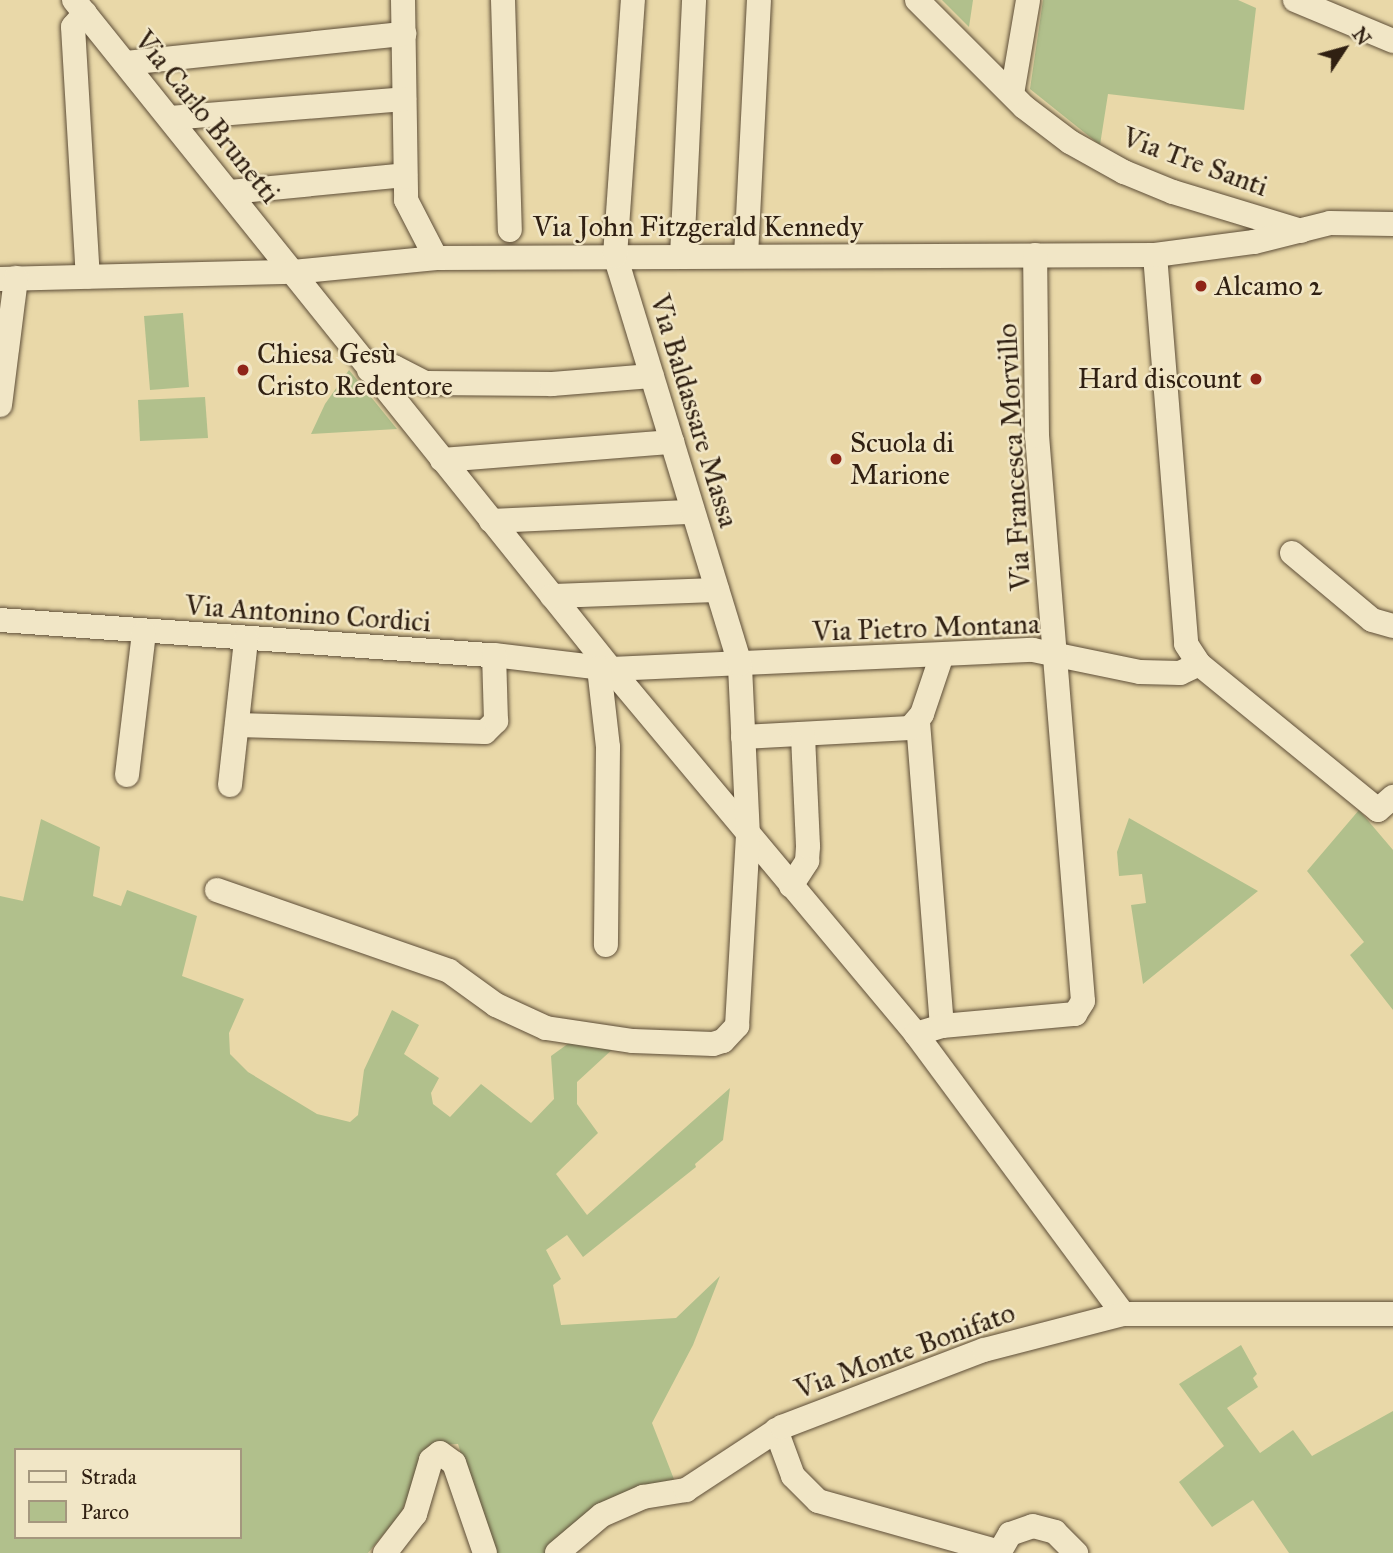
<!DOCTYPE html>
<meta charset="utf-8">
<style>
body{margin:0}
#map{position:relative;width:1393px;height:1553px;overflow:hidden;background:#e9d8a8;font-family:"IM FELL Great Primer",serif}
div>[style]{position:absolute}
.green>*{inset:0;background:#b1c08c}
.roads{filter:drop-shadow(0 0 2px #5e4e38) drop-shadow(0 0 2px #5e4e38)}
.minor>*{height:24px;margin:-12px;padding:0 12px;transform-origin:12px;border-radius:12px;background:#f1e6c6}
.dots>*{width:19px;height:19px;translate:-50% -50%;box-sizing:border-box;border:4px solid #f1e6c6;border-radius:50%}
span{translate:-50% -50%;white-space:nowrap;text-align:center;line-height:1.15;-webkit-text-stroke:5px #f1e6c6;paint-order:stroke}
.street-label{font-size:28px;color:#302012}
.poi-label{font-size:28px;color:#302012}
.left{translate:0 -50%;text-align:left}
.right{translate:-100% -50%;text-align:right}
.legend{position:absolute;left:14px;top:1448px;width:228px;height:91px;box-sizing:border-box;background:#f1e6c6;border:2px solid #a4977e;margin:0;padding:9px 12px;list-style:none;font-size:21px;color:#302012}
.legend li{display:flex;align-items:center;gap:14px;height:35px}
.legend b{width:35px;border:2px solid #a4977e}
.north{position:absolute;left:1309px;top:14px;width:70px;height:70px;-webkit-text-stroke:5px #f1e6c6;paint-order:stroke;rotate:54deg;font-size:19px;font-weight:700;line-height:28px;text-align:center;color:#302012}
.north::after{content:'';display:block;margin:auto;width:24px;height:32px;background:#302012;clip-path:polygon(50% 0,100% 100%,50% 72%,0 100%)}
</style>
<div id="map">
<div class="green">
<div style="clip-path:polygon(942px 0,973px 0,969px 27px)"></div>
<div style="clip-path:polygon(1043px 0,1238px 0,1256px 8px,1244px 110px,1108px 94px,1100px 145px,1030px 89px)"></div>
<div style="clip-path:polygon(183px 313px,189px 387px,150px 390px,144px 316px)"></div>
<div style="clip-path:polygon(349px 370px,397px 429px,311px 434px,325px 404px)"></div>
<div style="clip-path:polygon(205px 397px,208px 438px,140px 441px,138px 400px)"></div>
<div style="clip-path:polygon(1359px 810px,1393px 850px,1393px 1010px,1350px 955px,1364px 942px,1307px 871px)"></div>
<div style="clip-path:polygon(1129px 818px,1258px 891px,1143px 984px,1131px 905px,1146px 903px,1142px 874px,1119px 876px,1117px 852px)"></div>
<div style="clip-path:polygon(evenodd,41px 819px,100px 847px,93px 896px,121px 906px,127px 890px,197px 916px,182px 976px,244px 999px,229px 1033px,230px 1054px,248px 1072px,317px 1114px,350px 1122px,358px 1115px,364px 1070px,392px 1010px,419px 1025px,404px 1054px,439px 1078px,431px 1093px,433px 1104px,450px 1117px,481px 1084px,531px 1123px,554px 1099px,551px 1056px,569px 1043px,616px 1046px,577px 1082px,577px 1104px,598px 1133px,556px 1174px,587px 1215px,730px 1088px,723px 1140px,695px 1164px,696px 1167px,583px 1257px,567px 1235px,546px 1250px,561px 1279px,553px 1285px,561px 1325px,676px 1318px,720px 1276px,693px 1345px,652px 1423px,677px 1487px,548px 1553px,492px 1553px,458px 1444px,434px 1445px,424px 1458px,401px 1513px,368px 1553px,0 1553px,0 896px,23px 901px,41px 819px,16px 1450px,240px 1450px,240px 1537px,16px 1537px,16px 1450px)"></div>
<div style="clip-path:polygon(1241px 1345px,1257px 1374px,1253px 1378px,1258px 1387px,1227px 1408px,1260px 1453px,1293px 1430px,1312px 1456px,1393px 1411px,1393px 1553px,1289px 1553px,1253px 1500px,1212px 1527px,1179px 1482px,1224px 1446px,1179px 1384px)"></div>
</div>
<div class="roads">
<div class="minor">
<div style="left:74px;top:0;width:858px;rotate:51.25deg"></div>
<div style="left:611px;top:669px;width:476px;rotate:50.1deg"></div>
<div style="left:916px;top:1034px;width:348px;rotate:53.5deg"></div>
<div style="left:403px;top:0;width:200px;rotate:89.1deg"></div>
<div style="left:406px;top:200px;width:65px;rotate:62.7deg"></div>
<div style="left:503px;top:0;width:230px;rotate:88.3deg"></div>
<div style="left:917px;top:0;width:151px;rotate:45deg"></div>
<div style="left:1024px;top:107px;width:58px;rotate:37.3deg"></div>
<div style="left:1070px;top:142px;width:62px;rotate:29.1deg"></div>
<div style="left:1124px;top:172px;width:53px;rotate:22.2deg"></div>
<div style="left:1173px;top:192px;width:134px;rotate:16.9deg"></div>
<div style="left:1295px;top:0;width:106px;rotate:22.7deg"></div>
<div style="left:85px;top:13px;width:18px;rotate:131deg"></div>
<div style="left:73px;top:27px;width:250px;rotate:86.6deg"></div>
<div style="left:126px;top:63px;width:280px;rotate:-6deg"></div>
<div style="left:1012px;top:94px;width:95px;rotate:-80.3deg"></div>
<div style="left:170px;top:118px;width:235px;rotate:-4.6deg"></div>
<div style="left:230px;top:192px;width:176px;rotate:-5.5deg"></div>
<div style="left:1155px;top:255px;width:390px;rotate:85.4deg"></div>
<div style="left:1186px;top:644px;width:24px;rotate:57deg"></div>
<div style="left:682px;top:256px;width:256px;rotate:-87.3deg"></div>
<div style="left:746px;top:256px;width:256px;rotate:-87.1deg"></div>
<div style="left:0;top:279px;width:293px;rotate:-1.4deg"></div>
<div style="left:293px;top:272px;width:144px;rotate:-5.6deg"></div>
<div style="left:436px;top:258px;width:719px;rotate:-0.24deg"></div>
<div style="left:1155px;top:255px;width:100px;rotate:-7.5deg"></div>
<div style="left:1254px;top:242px;width:78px;rotate:-14deg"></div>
<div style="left:1330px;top:223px;width:63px;rotate:0.9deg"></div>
<div style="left:369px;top:370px;width:25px;rotate:-7deg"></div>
<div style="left:394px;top:367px;width:36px;rotate:27deg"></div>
<div style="left:426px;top:383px;width:126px;rotate:0.5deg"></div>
<div style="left:552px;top:384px;width:100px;rotate:-4.6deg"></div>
<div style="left:0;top:405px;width:128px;rotate:-82.8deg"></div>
<div style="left:442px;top:460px;width:231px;rotate:-4.5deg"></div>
<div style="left:491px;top:521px;width:202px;rotate:-2.6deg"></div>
<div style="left:1292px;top:553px;width:104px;rotate:39.9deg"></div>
<div style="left:1372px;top:620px;width:22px;rotate:16deg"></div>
<div style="left:552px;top:596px;width:165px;rotate:-2.1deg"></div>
<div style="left:0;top:620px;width:495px;rotate:4.1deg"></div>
<div style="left:494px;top:655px;width:118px;rotate:6.8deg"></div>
<div style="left:611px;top:669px;width:422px;rotate:-2.6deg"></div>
<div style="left:1033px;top:650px;width:109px;rotate:11.6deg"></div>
<div style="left:1140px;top:672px;width:40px;rotate:1.4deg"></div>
<div style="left:1180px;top:673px;width:21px;rotate:-25deg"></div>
<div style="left:1199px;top:664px;width:231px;rotate:39.2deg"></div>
<div style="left:1378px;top:810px;width:20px;rotate:-41deg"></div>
<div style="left:599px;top:668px;width:80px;rotate:83.5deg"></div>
<div style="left:608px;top:747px;width:198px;rotate:90.6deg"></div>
<div style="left:918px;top:722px;width:305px;rotate:85.5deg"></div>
<div style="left:237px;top:725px;width:248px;rotate:1.6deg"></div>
<div style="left:485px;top:732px;width:16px;rotate:-45deg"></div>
<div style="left:496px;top:721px;width:66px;rotate:-91.7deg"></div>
<div style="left:743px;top:737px;width:167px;rotate:-3.1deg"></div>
<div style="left:910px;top:728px;width:18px;rotate:-49deg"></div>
<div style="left:922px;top:714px;width:62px;rotate:-71.3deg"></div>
<div style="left:127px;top:775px;width:143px;rotate:-83.2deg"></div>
<div style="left:230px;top:785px;width:147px;rotate:-83.7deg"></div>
<div style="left:791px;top:886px;width:30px;rotate:-57deg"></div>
<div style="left:807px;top:861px;width:15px;rotate:-86deg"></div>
<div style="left:808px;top:846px;width:112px;rotate:-92.6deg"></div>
<div style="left:217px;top:890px;width:246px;rotate:19.2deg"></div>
<div style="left:449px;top:971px;width:58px;rotate:35.9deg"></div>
<div style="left:496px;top:1005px;width:55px;rotate:24.7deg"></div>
<div style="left:546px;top:1028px;width:88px;rotate:8.5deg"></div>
<div style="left:633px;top:1041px;width:80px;rotate:2.1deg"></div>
<div style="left:713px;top:1044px;width:10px;rotate:-17deg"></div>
<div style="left:723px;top:1041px;width:21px;rotate:-47deg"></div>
<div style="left:737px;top:1026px;width:190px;rotate:-86.7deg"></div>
<div style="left:748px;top:836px;width:172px;rotate:-92.7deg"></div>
<div style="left:740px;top:664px;width:427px;rotate:-107deg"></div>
<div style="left:615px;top:256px;width:257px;rotate:-86deg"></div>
<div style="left:916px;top:1034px;width:27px;rotate:-17deg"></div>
<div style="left:942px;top:1026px;width:134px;rotate:-5.2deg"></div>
<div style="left:1075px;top:1014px;width:15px;rotate:-58deg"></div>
<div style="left:1083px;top:1001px;width:567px;rotate:-94.65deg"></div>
<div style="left:1037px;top:436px;width:181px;rotate:-90.6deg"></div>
<div style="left:776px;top:1430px;width:49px;rotate:69.7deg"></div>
<div style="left:793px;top:1476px;width:35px;rotate:45deg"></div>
<div style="left:818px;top:1501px;width:188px;rotate:15.7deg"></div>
<div style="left:385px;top:1553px;width:49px;rotate:-52.4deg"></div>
<div style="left:415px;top:1514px;width:56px;rotate:-73.5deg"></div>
<div style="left:431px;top:1460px;width:11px;rotate:-38deg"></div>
<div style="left:440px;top:1453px;width:17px;rotate:36deg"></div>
<div style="left:454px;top:1463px;width:95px;rotate:71deg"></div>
<div style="left:557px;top:1553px;width:59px;rotate:-40.2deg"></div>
<div style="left:602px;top:1515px;width:45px;rotate:-23.7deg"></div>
<div style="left:643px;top:1497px;width:44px;rotate:-9.2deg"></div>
<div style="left:686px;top:1490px;width:115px;rotate:-33.3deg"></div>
<div style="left:782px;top:1427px;width:216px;rotate:-20.9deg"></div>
<div style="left:984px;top:1350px;width:144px;rotate:-14.5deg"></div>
<div style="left:1123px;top:1314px;width:270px"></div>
<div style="left:999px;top:1553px;width:22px;rotate:-60deg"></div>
<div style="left:1010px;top:1534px;width:24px;rotate:-19deg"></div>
<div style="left:1033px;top:1526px;width:23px;rotate:15deg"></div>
<div style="left:1055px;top:1532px;width:30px;rotate:45deg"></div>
</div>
</div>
<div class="dots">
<div style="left:1201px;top:286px;background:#8f2418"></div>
<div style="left:243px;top:370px;background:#8f2418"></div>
<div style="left:1256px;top:379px;background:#8f2418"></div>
<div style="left:836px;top:459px;background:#8f2418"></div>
</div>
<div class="street-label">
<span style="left:207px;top:117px;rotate:51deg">Via Carlo Brunetti</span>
<span style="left:1195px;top:162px;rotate:20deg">Via Tre Santi</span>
<span style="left:698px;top:227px">Via John Fitzgerald Kennedy</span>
<span style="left:694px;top:411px;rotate:73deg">Via Baldassare Massa</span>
<span style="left:1014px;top:457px;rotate:-93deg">Via Francesca Morvillo</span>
<span style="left:308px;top:614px;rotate:4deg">Via Antonino Cordici</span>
<span style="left:926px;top:628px;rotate:-2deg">Via Pietro Montana</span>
<span style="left:905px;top:1351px;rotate:-20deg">Via Monte Bonifato</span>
</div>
<div class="poi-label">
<span class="left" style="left:1215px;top:286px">Alcamo 2</span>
<span class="left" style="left:257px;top:370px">Chiesa Gesù<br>Cristo Redentore</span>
<span class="right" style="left:1242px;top:379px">Hard discount</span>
<span class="left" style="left:850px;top:459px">Scuola di<br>Marione</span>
</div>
<ul class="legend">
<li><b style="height:9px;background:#f1e6c6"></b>Strada</li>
<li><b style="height:19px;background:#b1c08c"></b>Parco</li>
</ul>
<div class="north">N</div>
</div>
